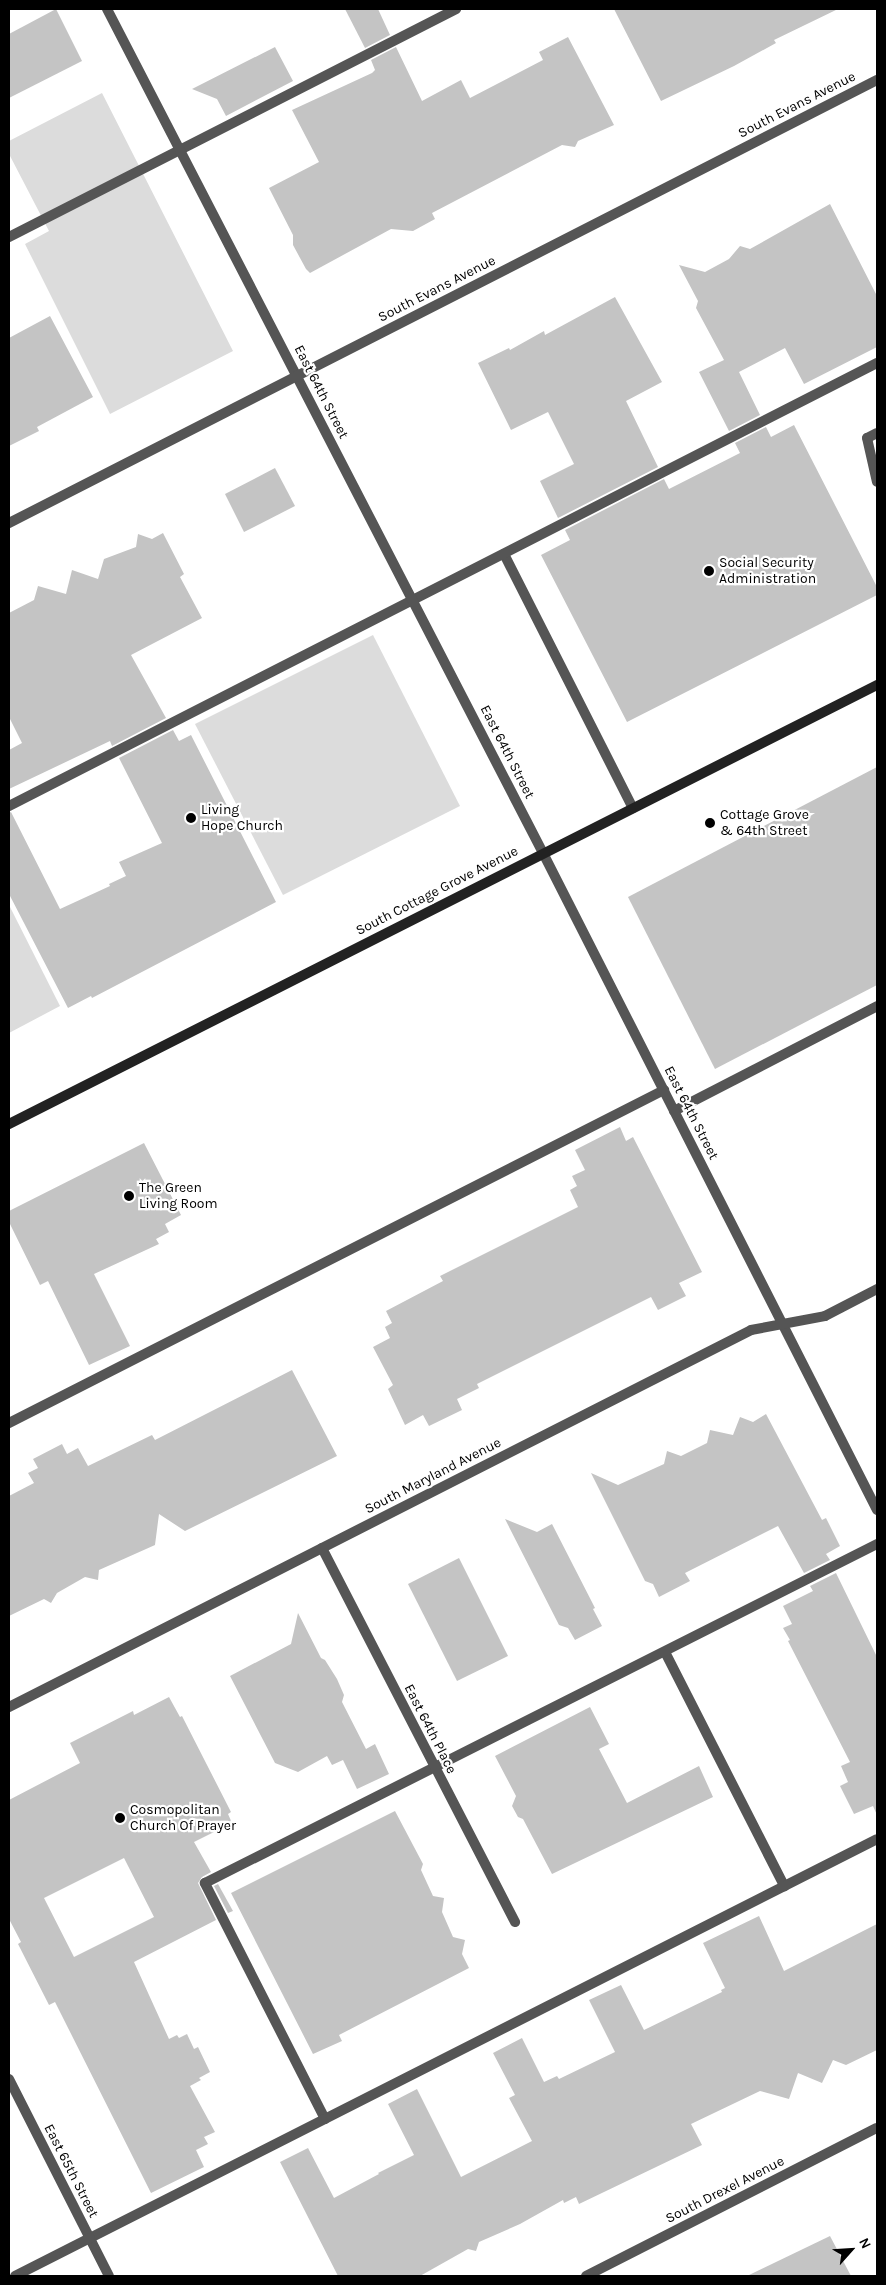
<!DOCTYPE html>
<style>
body{margin:0}
#map{position:relative;width:886px;height:2285px;overflow:hidden;background:#fff;font-family:Karla,sans-serif}
div>[style]{position:absolute}
.green>*{inset:0;background:#dcdcdc}
.building>*{inset:0;background:#c4c4c4}
.service>*{height:10px;margin:-5px;padding:0 5px;transform-origin:5px;border-radius:5px;background:#555}
.minor>*{height:10px;margin:-5px;padding:0 5px;transform-origin:5px;border-radius:5px;background:#555}
.secondary>*{height:10px;margin:-5px;padding:0 5px;transform-origin:5px;border-radius:5px;background:#222}
.dots>*{width:14px;height:14px;translate:-50% -50%;box-sizing:border-box;border:2px solid #fff;border-radius:50%}
span{translate:-50% -50%;white-space:nowrap;text-align:center;line-height:1.15;-webkit-text-stroke:4.5px #fff;paint-order:stroke}
.street-label{font-size:14px;color:#000}
.poi-label{font-size:14px;color:#000}
.left{translate:0 -50%;text-align:left}
.frame{position:absolute;inset:0;border:10px solid #000;pointer-events:none}
.north{position:absolute;left:826px;top:2225px;width:50px;height:50px;-webkit-text-stroke:4px #fff;paint-order:stroke;rotate:64deg;font-size:14px;font-weight:700;line-height:20px;text-align:center;color:#000}
.north::after{content:'';display:block;margin:auto;width:18px;height:22px;background:#000;clip-path:polygon(50% 0,100% 100%,50% 72%,0 100%)}
</style>
<div id="map">
<div class="green">
<div style="clip-path:polygon(102px 93px,233px 351px,110px 414px,25px 244px,49px 231px,9px 154px,9px 141px)"></div>
<div style="clip-path:polygon(373px 635px,460px 806px,283px 895px,195px 724px)"></div>
<div style="clip-path:polygon(9px 905px,60px 1006px,9px 1033px)"></div>
</div>
<div class="building">
<div style="clip-path:polygon(56px 9px,82px 61px,9px 98px,9px 34px)"></div>
<div style="clip-path:polygon(345px 9px,378px 9px,390px 35px,365px 48px)"></div>
<div style="clip-path:polygon(614px 9px,838px 9px,774px 40px,776px 43px,734px 66px,661px 101px)"></div>
<div style="clip-path:polygon(568px 37px,614px 125px,578px 141px,575px 147px,562px 145px,432px 213px,435px 219px,413px 231px,391px 229px,310px 273px,306px 269px,293px 245px,293px 235px,269px 188px,319px 162px,292px 110px,372px 73px,375px 70px,371px 60px,396px 47px,422px 101px,461px 80px,470px 98px,543px 60px,539px 52px)"></div>
<div style="clip-path:polygon(275px 47px,293px 81px,226px 116px,217px 99px,192px 89px)"></div>
<div style="clip-path:polygon(830px 204px,877px 296px,877px 347px,804px 384px,785px 348px,739px 372px,760px 415px,729px 431px,699px 372px,724px 360px,696px 308px,698px 301px,679px 265px,705px 272px,729px 259px,740px 246px,750px 249px)"></div>
<div style="clip-path:polygon(615px 297px,662px 382px,626px 401px,658px 467px,558px 518px,540px 481px,574px 464px,548px 412px,511px 430px,478px 363px,509px 348px,510px 350px,544px 331px,545px 335px)"></div>
<div style="clip-path:polygon(50px 316px,93px 397px,37px 427px,39px 431px,9px 446px,9px 338px)"></div>
<div style="clip-path:polygon(794px 425px,877px 587px,877px 595px,627px 722px,541px 555px,570px 540px,565px 530px,664px 479px,669px 489px,740px 453px,735px 443px,766px 427px,771px 437px)"></div>
<div style="clip-path:polygon(275px 468px,295px 506px,244px 532px,225px 494px)"></div>
<div style="clip-path:polygon(163px 533px,184px 574px,180px 577px,202px 618px,131px 655px,166px 718px,112px 746px,110px 741px,9px 789px,9px 750px,22px 743px,9px 717px,9px 613px,34px 600px,38px 586px,66px 594px,72px 570px,98px 579px,104px 559px,136px 547px,138px 534px,152px 539px)"></div>
<div style="clip-path:polygon(173px 730px,179px 741px,191px 735px,276px 902px,92px 998px,91px 996px,68px 1008px,9px 894px,9px 813px,11px 812px,60px 909px,110px 886px,109px 884px,126px 876px,119px 862px,162px 843px,119px 758px)"></div>
<div style="clip-path:polygon(877px 767px,877px 985px,715px 1069px,628px 897px)"></div>
<div style="clip-path:polygon(620px 1127px,626px 1141px,633px 1137px,702px 1272px,679px 1283px,686px 1296px,658px 1310px,651px 1297px,477px 1384px,479px 1388px,457px 1399px,462px 1410px,429px 1426px,423px 1415px,405px 1425px,388px 1389px,393px 1385px,373px 1347px,390px 1338px,385px 1327px,392px 1323px,386px 1311px,443px 1281px,440px 1276px,578px 1207px,570px 1190px,577px 1186px,572px 1176px,585px 1170px,575px 1150px)"></div>
<div style="clip-path:polygon(144px 1143px,181px 1215px,165px 1224px,169px 1232px,156px 1239px,159px 1244px,94px 1274px,130px 1346px,89px 1365px,48px 1281px,40px 1285px,9px 1222px,9px 1211px)"></div>
<div style="clip-path:polygon(292px 1370px,337px 1456px,185px 1531px,159px 1514px,155px 1545px,99px 1570px,98px 1580px,85px 1577px,57px 1593px,51px 1603px,44px 1599px,9px 1616px,9px 1496px,34px 1483px,28px 1473px,38px 1468px,33px 1459px,62px 1444px,67px 1454px,78px 1448px,88px 1466px,152px 1435px,155px 1440px)"></div>
<div style="clip-path:polygon(766px 1414px,822px 1520px,826px 1518px,840px 1546px,826px 1554px,830px 1560px,804px 1573px,778px 1526px,685px 1573px,690px 1581px,659px 1597px,653px 1584px,645px 1581px,591px 1473px,618px 1485px,664px 1464px,667px 1451px,681px 1456px,707px 1443px,710px 1430px,733px 1435px,740px 1417px,753px 1422px)"></div>
<div style="clip-path:polygon(505px 1519px,537px 1532px,552px 1524px,595px 1608px,593px 1609px,602px 1626px,575px 1640px,568px 1628px,559px 1625px)"></div>
<div style="clip-path:polygon(459px 1558px,508px 1656px,457px 1681px,408px 1584px)"></div>
<div style="clip-path:polygon(836px 1573px,877px 1657px,877px 1815px,873px 1806px,854px 1814px,840px 1786px,848px 1782px,841px 1766px,850px 1762px,788px 1641px,790px 1640px,783px 1628px,792px 1624px,783px 1606px,813px 1591px,810px 1586px)"></div>
<div style="clip-path:polygon(298px 1613px,321px 1658px,325px 1660px,337px 1679px,344px 1695px,342px 1702px,366px 1749px,375px 1744px,389px 1774px,357px 1789px,343px 1760px,332px 1765px,327px 1756px,298px 1772px,275px 1763px,230px 1676px,291px 1644px)"></div>
<div style="clip-path:polygon(evenodd,169px 1697px,180px 1717px,182px 1716px,231px 1812px,228px 1814px,232px 1823px,194px 1842px,211px 1872px,202px 1877px,198px 1883px,216px 1920px,134px 1962px,169px 2039px,177px 2035px,179px 2038px,187px 2034px,194px 2049px,198px 2047px,210px 2072px,199px 2078px,201px 2080px,190px 2086px,215px 2132px,204px 2137px,208px 2144px,196px 2150px,204px 2167px,151px 2193px,55px 2002px,49px 2005px,18px 1944px,21px 1942px,9px 1919px,9px 1800px,80px 1763px,70px 1743px,133px 1711px,134px 1715px,169px 1697px,124px 1858px,154px 1917px,74px 1957px,44px 1898px,124px 1858px)"></div>
<div style="clip-path:polygon(590px 1707px,609px 1744px,599px 1749px,627px 1803px,699px 1766px,713px 1797px,552px 1874px,523px 1819px,518px 1817px,512px 1806px,516px 1796px,495px 1756px)"></div>
<div style="clip-path:polygon(395px 1811px,423px 1864px,421px 1870px,433px 1896px,444px 1898px,442px 1912px,453px 1937px,465px 1940px,462px 1954px,469px 1968px,339px 2035px,342px 2041px,313px 2054px,231px 1893px)"></div>
<div style="clip-path:polygon(218px 1884px,233px 1911px,228px 1913px,214px 1886px)"></div>
<div style="clip-path:polygon(759px 1916px,784px 1971px,877px 1924px,877px 2050px,846px 2065px,833px 2060px,822px 2083px,798px 2073px,789px 2099px,760px 2091px,691px 2124px,702px 2145px,579px 2204px,576px 2197px,564px 2203px,563px 2200px,520px 2224px,479px 2242px,476px 2251px,468px 2249px,420px 2276px,338px 2276px,280px 2162px,308px 2148px,334px 2198px,379px 2174px,378px 2173px,414px 2155px,388px 2104px,417px 2089px,461px 2177px,532px 2141px,509px 2098px,515px 2095px,493px 2053px,522px 2038px,544px 2082px,557px 2076px,559px 2079px,615px 2052px,589px 2000px,621px 1985px,644px 2030px,722px 1992px,721px 1990px,725px 1988px,703px 1943px)"></div>
<div style="clip-path:polygon(830px 2236px,851px 2276px,747px 2276px)"></div>
</div>
<div class="service">
<div style="left:9px;top:237px;width:502px;rotate:-27.02deg"></div>
<div style="left:877px;top:433px;width:11px;rotate:153deg"></div>
<div style="left:867px;top:438px;width:45px;rotate:77.2deg"></div>
<div style="left:504px;top:554px;width:285px;rotate:63.1deg"></div>
<div style="left:9px;top:806px;width:975px;rotate:-27.04deg"></div>
<div style="left:674px;top:1111px;width:229px;rotate:-27.3deg"></div>
<div style="left:9px;top:1423px;width:735px;rotate:-26.95deg"></div>
<div style="left:665px;top:1652px;width:263px;rotate:63deg"></div>
<div style="left:325px;top:2119px;width:265px;rotate:-117deg"></div>
<div style="left:205px;top:1883px;width:753px;rotate:-26.77deg"></div>
<div style="left:90px;top:2238px;width:882px;rotate:-26.88deg"></div>
</div>
<div class="minor">
<div style="left:107px;top:9px;width:950px;rotate:62.68deg"></div>
<div style="left:543px;top:853px;width:737px;rotate:63.05deg"></div>
<div style="left:9px;top:523px;width:975px;rotate:-27.04deg"></div>
<div style="left:322px;top:1548px;width:421px;rotate:62.7deg"></div>
<div style="left:9px;top:1707px;width:832px;rotate:-26.93deg"></div>
<div style="left:751px;top:1330px;width:75px;rotate:-10.7deg"></div>
<div style="left:825px;top:1316px;width:59px;rotate:-27.4deg"></div>
<div style="left:9px;top:2079px;width:221px;rotate:63.1deg"></div>
<div style="left:15px;top:2276px;width:84px;rotate:-26.9deg"></div>
<div style="left:586px;top:2276px;width:326px;rotate:-27deg"></div>
</div>
<div class="secondary">
<div style="left:9px;top:1124px;width:973px;rotate:-26.83deg"></div>
</div>
<div class="dots">
<div style="left:709px;top:571px;background:#000"></div>
<div style="left:191px;top:818px;background:#000"></div>
<div style="left:710px;top:823px;background:#000"></div>
<div style="left:129px;top:1196px;background:#000"></div>
<div style="left:120px;top:1818px;background:#000"></div>
</div>
<div class="street-label">
<span style="left:797px;top:105px;rotate:-27deg">South Evans Avenue</span>
<span style="left:437px;top:289px;rotate:-27deg">South Evans Avenue</span>
<span style="left:321px;top:392px;rotate:63deg">East 64th Street</span>
<span style="left:507px;top:752px;rotate:63deg">East 64th Street</span>
<span style="left:437px;top:891px;rotate:-27deg">South Cottage Grove Avenue</span>
<span style="left:691px;top:1113px;rotate:63deg">East 64th Street</span>
<span style="left:433px;top:1476px;rotate:-27deg">South Maryland Avenue</span>
<span style="left:430px;top:1729px;rotate:63deg">East 64th Place</span>
<span style="left:71px;top:2171px;rotate:63deg">East 65th Street</span>
<span style="left:725px;top:2190px;rotate:-27deg">South Drexel Avenue</span>
</div>
<div class="poi-label">
<span class="left" style="left:719px;top:571px">Social Security<br>Administration</span>
<span class="left" style="left:201px;top:818px">Living<br>Hope Church</span>
<span class="left" style="left:720px;top:823px">Cottage Grove<br>&amp; 64th Street</span>
<span class="left" style="left:139px;top:1196px">The Green<br>Living Room</span>
<span class="left" style="left:130px;top:1818px">Cosmopolitan<br>Church Of Prayer</span>
</div>
<div class="frame"></div>
<div class="north">N</div>
</div>
